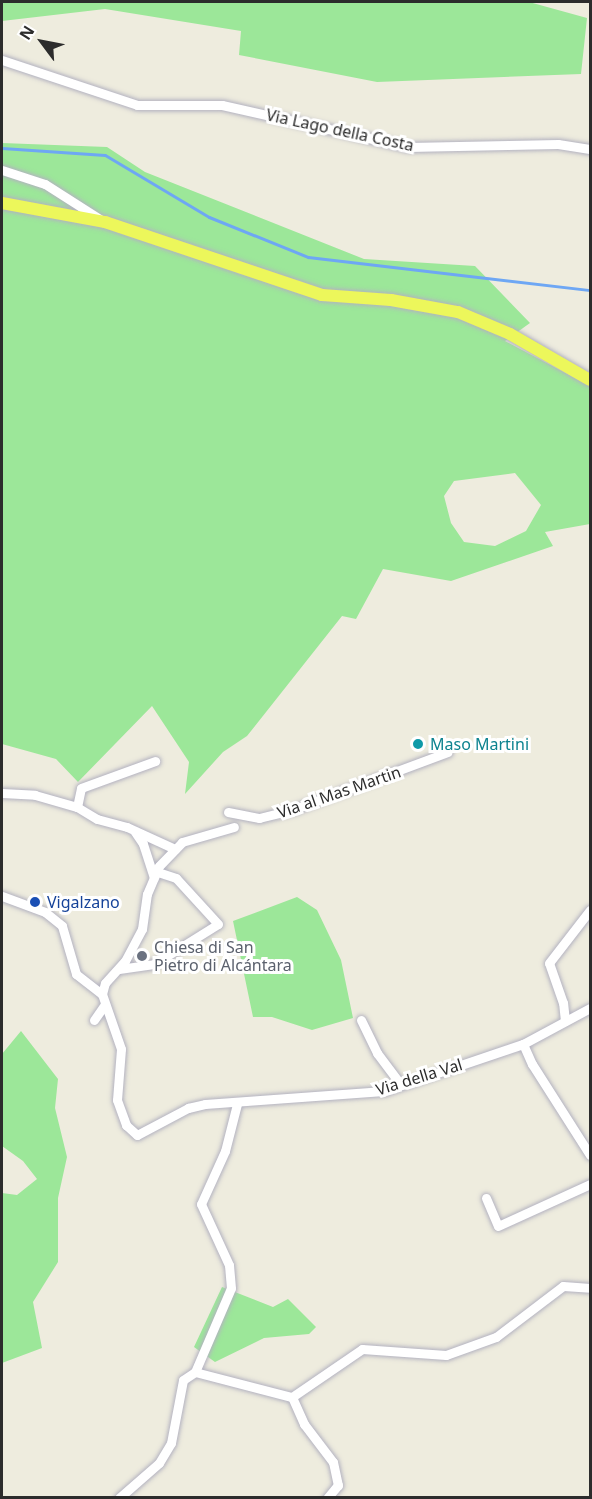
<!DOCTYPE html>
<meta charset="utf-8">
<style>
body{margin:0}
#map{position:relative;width:592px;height:1499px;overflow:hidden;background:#eeecde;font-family:"Noto Sans",sans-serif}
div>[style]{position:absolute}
.green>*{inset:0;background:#9ce799}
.stream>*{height:3px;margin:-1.5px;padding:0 1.5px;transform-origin:1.5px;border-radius:1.5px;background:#6ea7f4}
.roads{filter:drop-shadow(0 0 2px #b3b2c0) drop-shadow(0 0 2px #b3b2c0)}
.minor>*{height:9px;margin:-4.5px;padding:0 4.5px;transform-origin:4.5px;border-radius:4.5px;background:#fff}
.major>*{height:12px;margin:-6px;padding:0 6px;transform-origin:6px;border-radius:6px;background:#ecf75b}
.dots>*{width:16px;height:16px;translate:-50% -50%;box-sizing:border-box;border:3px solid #fff;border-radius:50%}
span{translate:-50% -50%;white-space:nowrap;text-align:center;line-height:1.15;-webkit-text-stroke:6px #fff;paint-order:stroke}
.street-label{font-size:16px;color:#2c2c2c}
.culture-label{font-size:16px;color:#0d838f}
.left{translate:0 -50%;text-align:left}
.transit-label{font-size:16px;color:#164399}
.worship-label{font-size:16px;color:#5b616d}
.frame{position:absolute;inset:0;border:3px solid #2c2c2c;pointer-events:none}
.north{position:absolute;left:12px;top:12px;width:60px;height:60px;-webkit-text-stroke:4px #fff;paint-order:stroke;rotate:302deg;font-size:16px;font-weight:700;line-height:24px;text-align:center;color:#2c2c2c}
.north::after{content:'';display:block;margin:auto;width:21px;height:27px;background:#2c2c2c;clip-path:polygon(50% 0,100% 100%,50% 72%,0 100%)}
</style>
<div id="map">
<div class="green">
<div style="clip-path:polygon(2px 2px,529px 2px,587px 18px,581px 74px,377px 82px,239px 55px,241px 31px,105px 9px,2px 21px)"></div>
<div style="clip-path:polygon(evenodd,2px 143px,107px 147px,145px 172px,364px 259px,475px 266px,530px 323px,505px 341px,590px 386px,590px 524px,545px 532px,553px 546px,451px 581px,383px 569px,356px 619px,342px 616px,247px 736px,223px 752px,185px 794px,189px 762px,152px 706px,78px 782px,56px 759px,2px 744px,2px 143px,515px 473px,541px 505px,526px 531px,495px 546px,464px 542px,451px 523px,444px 496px,454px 481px,515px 473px)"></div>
<div style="clip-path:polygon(297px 897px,317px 910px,341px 960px,353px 1018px,312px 1030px,272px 1017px,253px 1017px,233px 921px)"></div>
<div style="clip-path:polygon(21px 1031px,58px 1079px,55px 1108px,67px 1157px,58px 1198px,58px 1262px,33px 1302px,42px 1348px,2px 1363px,2px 1193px,17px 1195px,37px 1179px,23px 1161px,2px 1146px,2px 1054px)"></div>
<div style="clip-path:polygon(222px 1287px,273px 1307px,288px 1299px,316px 1327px,309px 1334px,264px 1338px,215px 1362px,194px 1347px)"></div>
</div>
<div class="stream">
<div style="left:2px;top:148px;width:103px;rotate:3.9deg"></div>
<div style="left:105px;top:155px;width:121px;rotate:30.8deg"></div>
<div style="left:209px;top:217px;width:107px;rotate:22deg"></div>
<div style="left:308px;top:257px;width:284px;rotate:6.7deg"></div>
</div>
<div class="roads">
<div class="minor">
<div style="left:2px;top:60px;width:142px;rotate:18.4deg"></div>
<div style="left:137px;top:105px;width:85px"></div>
<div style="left:222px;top:105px;width:191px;rotate:12.7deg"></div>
<div style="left:408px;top:147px;width:150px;rotate:-1.1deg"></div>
<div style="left:558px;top:144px;width:32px;rotate:9deg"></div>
<div style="left:2px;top:170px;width:45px;rotate:18deg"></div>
<div style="left:45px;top:184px;width:65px;rotate:32.5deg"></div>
<div style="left:2px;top:793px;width:33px;rotate:3deg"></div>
<div style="left:35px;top:795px;width:44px;rotate:15.9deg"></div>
<div style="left:77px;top:807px;width:23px;rotate:31deg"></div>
<div style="left:97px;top:819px;width:31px;rotate:15deg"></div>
<div style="left:127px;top:827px;width:53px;rotate:24.6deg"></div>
<div style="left:77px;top:807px;width:19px;rotate:-78deg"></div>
<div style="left:81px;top:788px;width:79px;rotate:-20deg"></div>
<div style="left:228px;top:812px;width:32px;rotate:11deg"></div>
<div style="left:259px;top:818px;width:34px;rotate:-14deg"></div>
<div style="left:292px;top:810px;width:166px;rotate:-20.4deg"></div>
<div style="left:135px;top:832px;width:14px;rotate:56deg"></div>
<div style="left:143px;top:844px;width:35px;rotate:72deg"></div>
<div style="left:2px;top:896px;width:46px;rotate:20.4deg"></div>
<div style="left:45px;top:912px;width:22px;rotate:39deg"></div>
<div style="left:62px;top:926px;width:50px;rotate:73.7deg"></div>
<div style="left:76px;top:974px;width:33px;rotate:38deg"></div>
<div style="left:102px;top:994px;width:58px;rotate:70.9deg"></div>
<div style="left:121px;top:1049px;width:51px;rotate:94.5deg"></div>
<div style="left:117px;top:1100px;width:27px;rotate:70deg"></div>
<div style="left:126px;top:1125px;width:15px;rotate:42deg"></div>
<div style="left:137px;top:1135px;width:58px;rotate:-27.9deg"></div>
<div style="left:188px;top:1108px;width:17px;rotate:-13deg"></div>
<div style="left:205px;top:1104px;width:179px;rotate:-4.2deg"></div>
<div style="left:384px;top:1091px;width:147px;rotate:-18.7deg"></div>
<div style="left:523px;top:1044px;width:76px;rotate:-28.2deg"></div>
<div style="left:119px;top:969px;width:35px;rotate:-8deg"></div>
<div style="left:154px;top:964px;width:75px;rotate:-32deg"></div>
<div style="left:218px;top:924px;width:62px;rotate:-132.4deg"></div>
<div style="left:176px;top:878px;width:20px;rotate:-162deg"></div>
<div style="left:102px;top:994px;width:11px;rotate:-75deg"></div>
<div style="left:105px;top:983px;width:30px;rotate:-48deg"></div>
<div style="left:125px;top:961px;width:36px;rotate:-62deg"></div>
<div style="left:142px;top:929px;width:35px;rotate:-82deg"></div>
<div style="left:147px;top:894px;width:30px;rotate:-67deg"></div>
<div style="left:159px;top:866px;width:33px;rotate:-46deg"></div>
<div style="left:182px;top:842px;width:54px;rotate:-16.1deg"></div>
<div style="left:94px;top:1020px;width:19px;rotate:-55deg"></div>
<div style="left:361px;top:1020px;width:37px;rotate:64deg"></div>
<div style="left:377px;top:1053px;width:40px;rotate:53deg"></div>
<div style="left:565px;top:1021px;width:18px;rotate:-96deg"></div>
<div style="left:563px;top:1003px;width:42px;rotate:-109.3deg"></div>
<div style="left:549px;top:963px;width:67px;rotate:-52.3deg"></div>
<div style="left:523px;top:1044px;width:22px;rotate:66deg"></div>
<div style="left:532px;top:1064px;width:108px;rotate:57.5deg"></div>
<div style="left:486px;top:1198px;width:30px;rotate:67deg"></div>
<div style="left:498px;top:1226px;width:101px;rotate:-24.5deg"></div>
<div style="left:195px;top:1372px;width:100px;rotate:14.5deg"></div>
<div style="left:292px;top:1397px;width:85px;rotate:-34.4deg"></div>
<div style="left:362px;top:1349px;width:84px;rotate:4.1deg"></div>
<div style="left:446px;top:1355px;width:53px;rotate:-19.8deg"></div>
<div style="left:496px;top:1337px;width:84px;rotate:-37.3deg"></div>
<div style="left:563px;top:1286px;width:27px;rotate:4deg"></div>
<div style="left:292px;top:1397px;width:30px;rotate:66deg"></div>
<div style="left:304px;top:1424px;width:48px;rotate:52.7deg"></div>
<div style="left:333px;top:1462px;width:24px;rotate:78deg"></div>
<div style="left:338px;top:1485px;width:17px;rotate:130deg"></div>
<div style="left:119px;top:1498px;width:53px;rotate:-41.2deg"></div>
<div style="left:159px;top:1463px;width:23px;rotate:-59deg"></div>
<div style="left:171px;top:1443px;width:64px;rotate:-79.2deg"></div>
<div style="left:183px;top:1380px;width:14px;rotate:-34deg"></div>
<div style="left:195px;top:1372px;width:91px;rotate:-66.8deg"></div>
<div style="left:231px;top:1288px;width:23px;rotate:-95deg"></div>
<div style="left:229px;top:1265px;width:67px;rotate:-114.7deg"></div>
<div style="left:201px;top:1204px;width:58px;rotate:-65.6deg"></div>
<div style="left:225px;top:1151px;width:49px;rotate:-75.7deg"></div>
</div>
<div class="major">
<div style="left:2px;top:203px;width:105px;rotate:10.5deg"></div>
<div style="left:105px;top:222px;width:229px;rotate:18.6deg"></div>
<div style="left:322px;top:295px;width:69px;rotate:4.1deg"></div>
<div style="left:391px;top:300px;width:68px;rotate:10.2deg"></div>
<div style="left:458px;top:312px;width:56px;rotate:22.9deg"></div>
<div style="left:510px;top:334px;width:92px;rotate:29.9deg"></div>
</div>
</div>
<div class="dots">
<div style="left:418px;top:744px;background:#0f9aa8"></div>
<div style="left:35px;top:902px;background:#1a4fb4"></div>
<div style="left:142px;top:956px;background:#6b7280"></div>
</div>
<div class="street-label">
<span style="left:340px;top:130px;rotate:12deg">Via Lago della Costa</span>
<span style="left:339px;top:792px;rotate:-19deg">Via al Mas Martin</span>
<span style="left:419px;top:1077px;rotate:-17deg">Via della Val</span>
</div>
<div class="culture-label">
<span class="left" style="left:430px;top:744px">Maso Martini</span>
</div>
<div class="transit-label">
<span class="left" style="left:47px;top:902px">Vigalzano</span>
</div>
<div class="worship-label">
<span class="left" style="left:154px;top:956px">Chiesa di San<br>Pietro di Alcántara</span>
</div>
<div class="frame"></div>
<div class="north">N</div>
</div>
